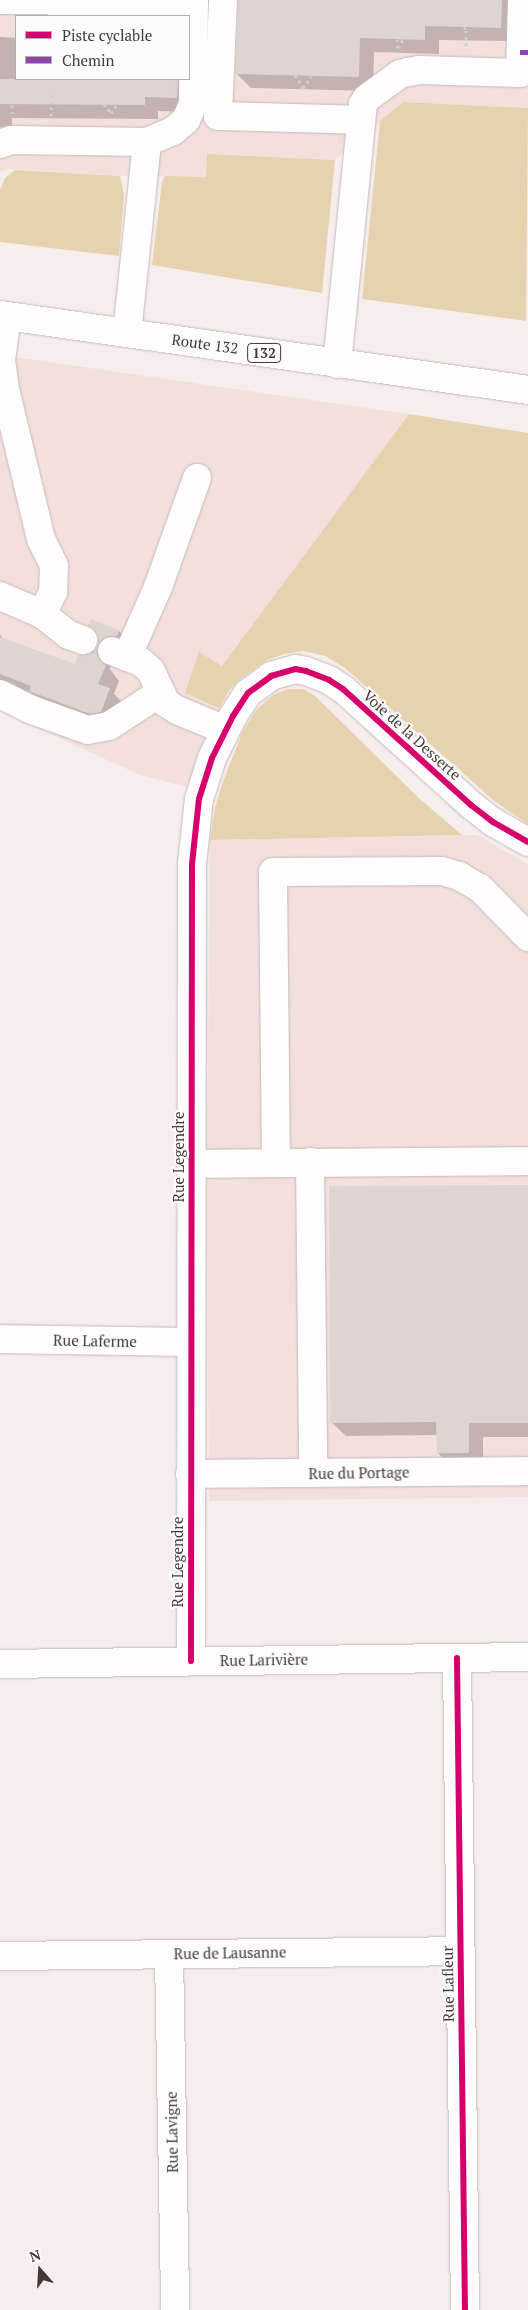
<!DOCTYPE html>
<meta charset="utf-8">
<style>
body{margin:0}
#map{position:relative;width:528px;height:2310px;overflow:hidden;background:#f6eeec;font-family:"PT Serif",serif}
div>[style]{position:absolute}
.built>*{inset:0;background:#f3e0dc}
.green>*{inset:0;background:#e6d2ae}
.shadow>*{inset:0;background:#0003}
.building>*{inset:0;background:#ded5d0}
.path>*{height:3px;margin-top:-1.5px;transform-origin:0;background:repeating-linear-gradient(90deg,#d4cfce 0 2.5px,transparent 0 6.5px)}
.roads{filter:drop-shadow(0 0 1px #c4bab8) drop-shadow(0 0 1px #c4bab8)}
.minor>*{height:28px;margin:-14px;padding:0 14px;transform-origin:14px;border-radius:14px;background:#fefcfc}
.highway>*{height:28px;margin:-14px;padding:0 14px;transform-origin:14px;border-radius:14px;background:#fefcfc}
.quiet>*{height:5px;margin-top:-2.5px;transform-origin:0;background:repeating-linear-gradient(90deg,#8e44ad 0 10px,transparent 0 15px)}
.cycleway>*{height:6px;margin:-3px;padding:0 3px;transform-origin:3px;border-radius:3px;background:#d6006c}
span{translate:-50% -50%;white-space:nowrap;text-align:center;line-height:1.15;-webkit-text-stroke:4.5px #fcfcfc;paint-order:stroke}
.shield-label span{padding:1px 4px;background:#fcfcfc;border:1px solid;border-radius:4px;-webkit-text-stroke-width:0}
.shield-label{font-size:14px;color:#473835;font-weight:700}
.street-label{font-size:15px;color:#473835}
.legend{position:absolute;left:15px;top:15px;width:175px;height:65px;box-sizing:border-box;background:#fcfcfc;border:1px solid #b4aeac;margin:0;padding:6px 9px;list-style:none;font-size:15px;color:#473835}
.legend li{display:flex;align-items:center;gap:10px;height:25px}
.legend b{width:25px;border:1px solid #b4aeac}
.north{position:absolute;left:15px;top:2245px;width:50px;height:50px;-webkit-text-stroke:4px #fcfcfc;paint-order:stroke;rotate:341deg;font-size:14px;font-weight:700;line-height:20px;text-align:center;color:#473835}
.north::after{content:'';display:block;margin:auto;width:18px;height:22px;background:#473835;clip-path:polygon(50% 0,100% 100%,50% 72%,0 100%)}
</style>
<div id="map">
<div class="built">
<div style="clip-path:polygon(evenodd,0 0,528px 0,528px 108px,403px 102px,335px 160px,208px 154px,206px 177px,120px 176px,9px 169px,0 171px,0 0,16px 16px,189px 16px,189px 79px,16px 79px,16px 16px)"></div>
<div style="clip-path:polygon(0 355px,409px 414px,365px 474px,239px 680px,229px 691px,204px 739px,187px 787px,140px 775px,0 711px)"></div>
<div style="clip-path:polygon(477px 835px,528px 864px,528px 1497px,209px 1501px,207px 1205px,210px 840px)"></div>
</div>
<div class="green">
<div style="clip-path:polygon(403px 102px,528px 108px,526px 321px,362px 299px,380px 121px)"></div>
<div style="clip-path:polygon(207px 154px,335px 160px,322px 293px,152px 265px,162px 182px,165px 176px,206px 177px)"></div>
<div style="clip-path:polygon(15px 170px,120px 176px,124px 195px,119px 256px,0 242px,0 190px,5px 178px)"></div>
<div style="clip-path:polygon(409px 414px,528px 433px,528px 824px,493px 800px,345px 668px,325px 656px,304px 651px,284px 654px,267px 660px,239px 680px,229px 691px,219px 708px,185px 693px,199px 652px,222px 666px)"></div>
<div style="clip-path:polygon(288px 689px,303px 689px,315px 696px,420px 799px,462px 835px,210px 840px,215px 808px,222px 784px,243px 731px,257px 709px,273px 695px)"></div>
</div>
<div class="shadow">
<div style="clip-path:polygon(239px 0,516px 0,515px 41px,439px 40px,439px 54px,374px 52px,373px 91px,251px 88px,237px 74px)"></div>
<div style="clip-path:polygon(0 37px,16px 38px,16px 79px,189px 79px,191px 112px,158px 111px,158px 119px,12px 118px,12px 128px,0 127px)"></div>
<div style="clip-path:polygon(91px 621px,119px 631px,133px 646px,113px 658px,99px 644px,99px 636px,90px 625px)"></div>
<div style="clip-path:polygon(0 635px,4px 639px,75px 665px,97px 648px,111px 662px,110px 669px,119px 681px,114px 694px,123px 703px,105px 728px,44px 705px,35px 695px,0 681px)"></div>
<div style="clip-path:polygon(528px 1186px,528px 1437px,483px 1437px,483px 1467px,452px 1467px,438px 1453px,438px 1435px,346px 1436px,331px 1422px)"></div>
</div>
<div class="building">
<div style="clip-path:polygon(239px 0,502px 0,501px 28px,425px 26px,425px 40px,360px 38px,359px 77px,235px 74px)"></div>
<div style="clip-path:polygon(0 79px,178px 79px,177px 98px,145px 97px,145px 105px,0 104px)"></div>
<div style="clip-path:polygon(91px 619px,119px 630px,117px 636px,109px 636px,103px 639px,98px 645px,98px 637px,95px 630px,88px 625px)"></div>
<div style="clip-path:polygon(0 637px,75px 664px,78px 655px,86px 655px,93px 652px,97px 646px,97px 654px,100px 660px,106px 665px,98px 684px,110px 688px,101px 712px,90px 714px,29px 691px,31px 686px,0 674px)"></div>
<div style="clip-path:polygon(528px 1185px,528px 1423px,469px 1423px,469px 1453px,437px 1453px,436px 1422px,330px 1423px,329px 1186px)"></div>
</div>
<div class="path">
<div style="left:464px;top:27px;width:4px;rotate:56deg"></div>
<div style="left:466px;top:30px;width:16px;rotate:90deg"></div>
<div style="left:397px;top:39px;width:9px;rotate:84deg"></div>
<div style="left:398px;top:48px;width:10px;rotate:-61deg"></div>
<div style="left:295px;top:75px;width:15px;rotate:58deg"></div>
<div style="left:303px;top:88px;width:14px;rotate:-56deg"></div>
<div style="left:104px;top:104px;width:11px;rotate:52deg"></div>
<div style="left:111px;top:113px;width:11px;rotate:-56deg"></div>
<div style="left:12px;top:114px;width:10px;rotate:-90deg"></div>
<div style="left:51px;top:116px;width:22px;rotate:-87deg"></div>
</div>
<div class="roads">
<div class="minor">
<div style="left:0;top:0;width:194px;rotate:0.6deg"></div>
<div style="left:194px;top:2px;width:102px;rotate:90.6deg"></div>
<div style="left:193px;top:104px;width:17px;rotate:114deg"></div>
<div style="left:186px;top:120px;width:17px;rotate:140deg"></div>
<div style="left:173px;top:131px;width:28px;rotate:157deg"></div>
<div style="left:147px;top:142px;width:136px;rotate:-179.2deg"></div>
<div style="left:11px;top:140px;width:12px;rotate:160deg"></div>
<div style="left:223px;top:0;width:116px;rotate:92.5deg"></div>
<div style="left:218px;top:116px;width:142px;rotate:1.6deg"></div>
<div style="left:7px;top:316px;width:44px;rotate:97.8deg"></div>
<div style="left:1px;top:360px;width:29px;rotate:82deg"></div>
<div style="left:5px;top:389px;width:154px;rotate:76.5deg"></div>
<div style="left:41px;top:539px;width:30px;rotate:64deg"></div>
<div style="left:54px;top:566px;width:26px;rotate:92deg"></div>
<div style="left:53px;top:592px;width:25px;rotate:117deg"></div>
<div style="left:127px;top:333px;width:192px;rotate:-84deg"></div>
<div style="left:337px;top:364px;width:261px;rotate:-84.3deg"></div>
<div style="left:363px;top:104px;width:7px;rotate:-56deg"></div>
<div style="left:367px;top:98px;width:41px;rotate:-36deg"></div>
<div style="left:400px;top:74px;width:8px;rotate:-14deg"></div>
<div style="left:408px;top:72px;width:11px;rotate:-10deg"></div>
<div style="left:419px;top:70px;width:101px;rotate:1.7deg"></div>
<div style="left:520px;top:73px;width:73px;rotate:-88.4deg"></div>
<div style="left:0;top:596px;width:46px;rotate:23.2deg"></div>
<div style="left:42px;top:614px;width:34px;rotate:38deg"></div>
<div style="left:69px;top:635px;width:15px;rotate:20deg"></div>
<div style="left:112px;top:651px;width:31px;rotate:21deg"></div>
<div style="left:141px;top:662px;width:13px;rotate:42deg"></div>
<div style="left:151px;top:671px;width:35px;rotate:65deg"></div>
<div style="left:166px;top:703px;width:13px;rotate:32deg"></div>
<div style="left:177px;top:710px;width:52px;rotate:22.6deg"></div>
<div style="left:127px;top:657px;width:77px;rotate:-66.1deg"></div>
<div style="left:158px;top:587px;width:116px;rotate:-70.3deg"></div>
<div style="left:0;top:694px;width:36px;rotate:27deg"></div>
<div style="left:32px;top:710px;width:59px;rotate:19.7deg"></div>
<div style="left:88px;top:730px;width:21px;rotate:-11deg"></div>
<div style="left:109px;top:726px;width:61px;rotate:-32.9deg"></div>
<div style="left:310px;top:1162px;width:311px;rotate:89.4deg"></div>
<div style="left:276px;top:1163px;width:291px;rotate:-90.6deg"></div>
<div style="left:273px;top:872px;width:169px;rotate:-0.3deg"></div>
<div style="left:442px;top:871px;width:18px;rotate:16deg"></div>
<div style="left:459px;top:876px;width:24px;rotate:30deg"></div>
<div style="left:480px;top:888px;width:69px;rotate:45.6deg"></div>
<div style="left:192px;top:1164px;width:336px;rotate:-0.5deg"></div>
<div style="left:0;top:1339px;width:190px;rotate:0.9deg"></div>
<div style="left:190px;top:1474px;width:338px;rotate:-0.5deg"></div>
<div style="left:457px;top:1658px;width:652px;rotate:89.3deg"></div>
<div style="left:191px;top:1661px;width:797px;rotate:-89.93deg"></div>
<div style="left:192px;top:864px;width:65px;rotate:-83.9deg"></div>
<div style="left:199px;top:799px;width:43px;rotate:-72.4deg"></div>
<div style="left:212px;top:758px;width:47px;rotate:-63.4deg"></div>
<div style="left:233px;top:716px;width:27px;rotate:-57deg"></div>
<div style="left:248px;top:693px;width:29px;rotate:-36deg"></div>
<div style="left:271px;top:676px;width:25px;rotate:-16deg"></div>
<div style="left:295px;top:669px;width:11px;rotate:10deg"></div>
<div style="left:306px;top:671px;width:25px;rotate:21deg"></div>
<div style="left:329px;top:680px;width:17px;rotate:33deg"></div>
<div style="left:343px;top:689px;width:173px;rotate:42.2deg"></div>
<div style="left:471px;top:805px;width:28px;rotate:38deg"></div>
<div style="left:493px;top:822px;width:40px;rotate:29.7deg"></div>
<div style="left:0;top:1664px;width:528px;rotate:-0.76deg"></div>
<div style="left:169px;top:1954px;width:356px;rotate:89deg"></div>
<div style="left:0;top:1956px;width:460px;rotate:-0.6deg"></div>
</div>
<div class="highway">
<div style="left:0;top:315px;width:533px;rotate:8.08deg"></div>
</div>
</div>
<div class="quiet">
<div style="left:520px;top:52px;width:8px"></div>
</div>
<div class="cycleway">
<div style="left:457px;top:1658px;width:652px;rotate:89.3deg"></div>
<div style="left:191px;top:1661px;width:797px;rotate:-89.93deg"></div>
<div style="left:192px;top:864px;width:65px;rotate:-83.9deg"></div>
<div style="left:199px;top:799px;width:43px;rotate:-72.4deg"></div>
<div style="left:212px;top:758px;width:47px;rotate:-63.4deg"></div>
<div style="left:233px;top:716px;width:27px;rotate:-57deg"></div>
<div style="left:248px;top:693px;width:29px;rotate:-36deg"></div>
<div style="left:271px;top:676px;width:25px;rotate:-16deg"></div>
<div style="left:295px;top:669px;width:11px;rotate:10deg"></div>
<div style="left:306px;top:671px;width:25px;rotate:21deg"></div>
<div style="left:329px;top:680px;width:17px;rotate:33deg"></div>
<div style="left:343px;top:689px;width:173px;rotate:42.2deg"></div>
<div style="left:471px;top:805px;width:28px;rotate:38deg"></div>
<div style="left:493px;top:822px;width:40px;rotate:29.7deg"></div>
</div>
<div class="shield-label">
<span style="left:264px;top:353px">132</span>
</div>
<div class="street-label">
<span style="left:205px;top:344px;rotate:8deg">Route 132</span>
<span style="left:412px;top:735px;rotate:42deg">Voie de la Desserte</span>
<span style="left:179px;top:1157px;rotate:-90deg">Rue Legendre</span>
<span style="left:95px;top:1341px;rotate:1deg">Rue Laferme</span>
<span style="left:359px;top:1473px;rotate:-1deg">Rue du Portage</span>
<span style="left:178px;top:1562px;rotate:-90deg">Rue Legendre</span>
<span style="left:264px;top:1660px;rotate:-1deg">Rue Larivière</span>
<span style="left:230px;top:1953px;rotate:-1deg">Rue de Lausanne</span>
<span style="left:448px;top:1984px;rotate:-91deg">Rue Lafleur</span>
<span style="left:172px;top:2132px;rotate:-91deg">Rue Lavigne</span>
</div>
<ul class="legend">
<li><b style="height:6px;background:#d6006c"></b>Piste cyclable</li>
<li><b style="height:6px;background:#8e44ad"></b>Chemin</li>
</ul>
<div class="north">N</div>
</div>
